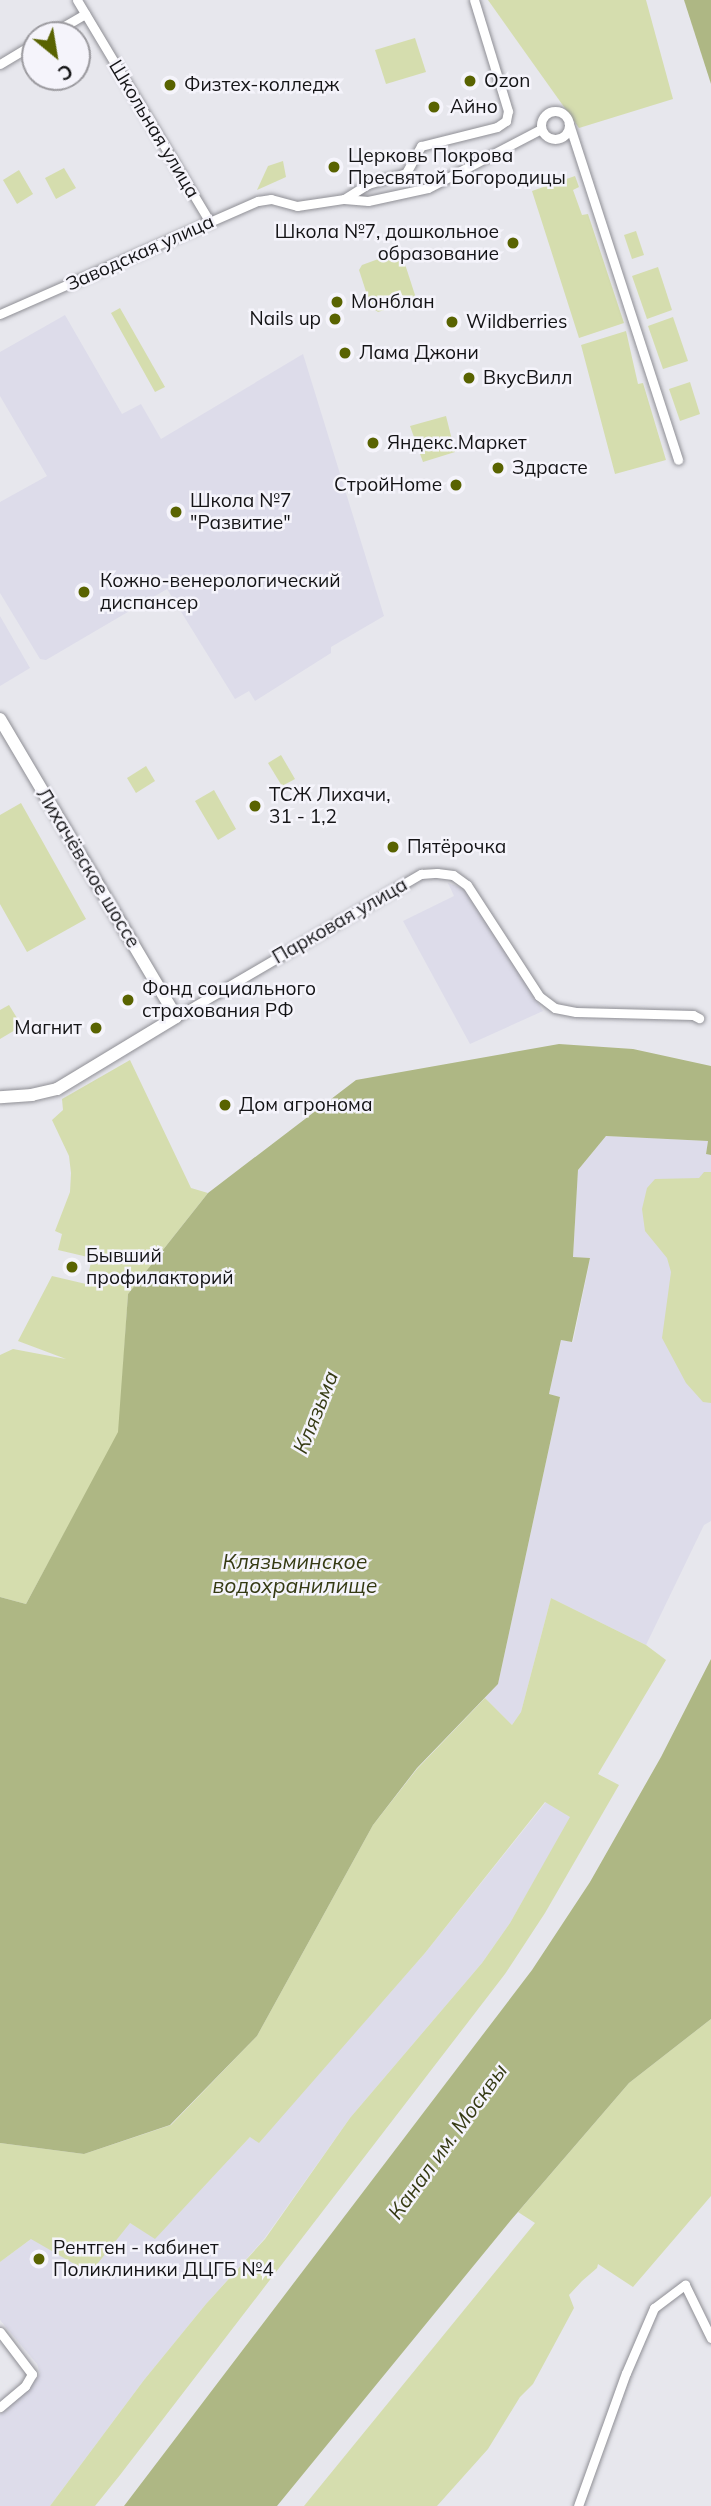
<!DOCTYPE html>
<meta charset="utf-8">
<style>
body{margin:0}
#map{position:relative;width:711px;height:2506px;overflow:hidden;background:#e7e7ed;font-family:Mulish,sans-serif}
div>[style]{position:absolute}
.built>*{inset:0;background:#dddcea}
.green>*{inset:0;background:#d5ddae}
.water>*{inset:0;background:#aeb784}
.roads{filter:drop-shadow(0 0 2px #8f8f95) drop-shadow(0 0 2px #8f8f95)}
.street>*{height:9px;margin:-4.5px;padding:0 4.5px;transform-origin:4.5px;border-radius:4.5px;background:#fff}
.street>.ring{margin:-4.5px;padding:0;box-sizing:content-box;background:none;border:9px solid #fff;border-radius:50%}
.secondary>*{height:12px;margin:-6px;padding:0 6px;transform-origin:6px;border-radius:6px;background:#fff}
.dots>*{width:19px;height:19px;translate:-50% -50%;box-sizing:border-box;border:4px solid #f5f4fb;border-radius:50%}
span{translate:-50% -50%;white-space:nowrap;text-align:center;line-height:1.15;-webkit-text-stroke:5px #f5f4fb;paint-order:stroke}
.poi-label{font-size:19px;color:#141416}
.left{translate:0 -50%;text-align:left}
.right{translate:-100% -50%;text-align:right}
.street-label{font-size:19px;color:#141416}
.water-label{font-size:21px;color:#353a13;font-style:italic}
.north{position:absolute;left:21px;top:21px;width:70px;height:70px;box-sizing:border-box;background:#f5f4fb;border:2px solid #9b9a9f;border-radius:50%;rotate:150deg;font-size:19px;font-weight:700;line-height:28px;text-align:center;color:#141416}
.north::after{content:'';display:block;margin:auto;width:24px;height:32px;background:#596301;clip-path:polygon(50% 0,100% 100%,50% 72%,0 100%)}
</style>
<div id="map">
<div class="built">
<div style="clip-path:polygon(65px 315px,122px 414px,141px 404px,161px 439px,303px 354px,384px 616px,331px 647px,331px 653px,255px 701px,249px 691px,235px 699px,167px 589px,46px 660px,40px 659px,0 593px,0 502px,47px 476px,0 396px,0 352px)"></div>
<div style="clip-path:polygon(0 616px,30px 668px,0 686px)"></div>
<div style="clip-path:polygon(448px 883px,462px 888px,474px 899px,543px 1011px,470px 1044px,403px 921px,454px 896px)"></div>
<div style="clip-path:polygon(606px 1136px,708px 1141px,706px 1154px,711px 1155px,711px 1521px,704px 1525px,646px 1645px,551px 1598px,521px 1712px,512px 1725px,485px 1698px,498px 1684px,560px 1397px,549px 1394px,561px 1340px,573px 1342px,590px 1259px,573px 1257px,578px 1170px)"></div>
<div style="clip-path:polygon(546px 1802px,571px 1817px,510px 1923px,482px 1963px,350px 2118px,264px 2239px,206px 2304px,144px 2380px,50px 2506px,0 2506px,0 2414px,30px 2388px,40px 2373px,37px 2364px,0 2320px,0 2262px,31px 2239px,130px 2223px,155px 2238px,251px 2136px,259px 2142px,425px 1953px)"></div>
</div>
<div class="green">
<div style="clip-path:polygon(488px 0,646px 0,673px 99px,579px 128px)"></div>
<div style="clip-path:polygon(415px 38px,426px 72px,386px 84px,375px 50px)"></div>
<div style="clip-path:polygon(283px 161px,286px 177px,257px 190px,268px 166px)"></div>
<div style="clip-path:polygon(64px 168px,76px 188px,56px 199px,45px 178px)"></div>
<div style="clip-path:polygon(19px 170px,33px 194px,17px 204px,3px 180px)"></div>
<div style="clip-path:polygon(575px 176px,579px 187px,573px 190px,582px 215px,588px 214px,624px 323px,579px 338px,532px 191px)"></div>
<div style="clip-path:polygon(636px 231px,644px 255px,632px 259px,624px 235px)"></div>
<div style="clip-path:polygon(392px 254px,403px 258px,415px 295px,410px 302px,378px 312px,371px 307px,359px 270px,362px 265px)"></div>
<div style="clip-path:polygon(658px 267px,672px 310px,647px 319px,632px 276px)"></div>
<div style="clip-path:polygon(120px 308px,165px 387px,155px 392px,111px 313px)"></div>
<div style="clip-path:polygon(673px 317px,688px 361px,663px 369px,648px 326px)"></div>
<div style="clip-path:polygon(626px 331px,638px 384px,643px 383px,666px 460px,615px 474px,581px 345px)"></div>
<div style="clip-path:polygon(690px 382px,700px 414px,680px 421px,669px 389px)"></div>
<div style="clip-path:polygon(446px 416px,455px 452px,423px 462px,410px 426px)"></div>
<div style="clip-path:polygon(281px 755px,295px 779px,282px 786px,268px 763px)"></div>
<div style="clip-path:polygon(146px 766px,155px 781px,136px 793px,127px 778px)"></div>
<div style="clip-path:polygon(214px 790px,236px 829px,218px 840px,195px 801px)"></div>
<div style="clip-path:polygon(21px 803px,86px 919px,27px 952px,0 904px,0 815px)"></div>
<div style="clip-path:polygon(9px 1005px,22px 1026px,0 1039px,0 1010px)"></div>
<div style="clip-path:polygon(130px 1060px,191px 1188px,208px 1193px,128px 1294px,119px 1432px,26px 1604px,0 1597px,0 1355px,13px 1349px,66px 1359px,18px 1341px,52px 1276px,86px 1284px,92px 1258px,58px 1250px,62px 1234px,55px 1231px,70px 1192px,71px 1173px,69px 1156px,52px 1120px,63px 1110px,62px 1099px)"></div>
<div style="clip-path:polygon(704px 1172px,711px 1172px,711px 1403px,703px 1402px,686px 1383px,662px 1338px,671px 1272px,667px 1258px,645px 1231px,642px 1209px,647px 1188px,655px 1179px,699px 1178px)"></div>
<div style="clip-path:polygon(551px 1598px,646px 1645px,666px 1660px,598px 1774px,619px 1785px,545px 1913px,505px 1974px,120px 2475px,95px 2506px,50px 2506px,144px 2380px,206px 2304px,265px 2239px,350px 2118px,482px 1963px,510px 1923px,570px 1817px,545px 1802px,425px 1953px,259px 2143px,250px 2137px,155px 2239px,130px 2223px,90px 2273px,31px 2239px,0 2262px,0 2143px,84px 2154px,171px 2125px,257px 2036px,373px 1825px,417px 1769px,485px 1698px,512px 1725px,521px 1712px)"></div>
<div style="clip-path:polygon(711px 2019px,711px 2196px,633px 2287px,598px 2264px,597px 2268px,582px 2281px,569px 2295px,574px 2308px,533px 2384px,520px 2397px,488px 2449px,437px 2506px,304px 2506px,535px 2223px,518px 2212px,629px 2083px)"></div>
</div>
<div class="water">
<div style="clip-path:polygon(684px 0,711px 0,711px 84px)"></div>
<div style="clip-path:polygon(559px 1044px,633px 1049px,711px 1066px,711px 1155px,706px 1154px,708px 1141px,606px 1136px,578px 1170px,573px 1257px,590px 1258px,572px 1342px,561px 1340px,549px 1394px,560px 1397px,498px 1684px,417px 1768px,373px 1825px,257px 2036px,170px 2125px,84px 2154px,0 2143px,0 1597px,26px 1604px,118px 1432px,128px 1294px,208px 1193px,356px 1080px)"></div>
<div style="clip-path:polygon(711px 1659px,711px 2019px,629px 2083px,511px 2220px,277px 2506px,124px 2506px,532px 1970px,590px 1882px,661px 1757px)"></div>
</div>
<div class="roads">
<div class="street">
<div style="left:77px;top:0;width:259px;rotate:59.1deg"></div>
<div style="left:49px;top:35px;width:42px;rotate:-30.3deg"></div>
<div style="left:0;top:64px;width:41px;rotate:-31deg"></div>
<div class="ring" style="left:541px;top:111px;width:19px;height:19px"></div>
<div style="left:569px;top:124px;width:353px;rotate:72deg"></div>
<div style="left:344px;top:199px;width:24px;rotate:5deg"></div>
<div style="left:368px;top:201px;width:61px;rotate:-12.2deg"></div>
<div style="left:428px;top:188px;width:127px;rotate:-27.6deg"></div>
<div style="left:0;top:314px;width:282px;rotate:-23.7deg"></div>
<div style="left:258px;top:201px;width:13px;rotate:-9deg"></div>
<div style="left:271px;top:199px;width:27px;rotate:15deg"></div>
<div style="left:297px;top:206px;width:48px;rotate:-8.5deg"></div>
<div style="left:344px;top:199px;width:28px;rotate:-32deg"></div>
<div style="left:368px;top:184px;width:40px;rotate:-16deg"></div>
<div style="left:406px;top:173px;width:31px;rotate:-61deg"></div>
<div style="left:421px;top:146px;width:78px;rotate:-14deg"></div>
<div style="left:497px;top:127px;width:11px;rotate:-34deg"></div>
<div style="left:506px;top:121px;width:10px;rotate:-79deg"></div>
<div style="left:508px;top:111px;width:116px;rotate:-107deg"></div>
<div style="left:176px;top:1017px;width:284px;rotate:-30.3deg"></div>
<div style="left:421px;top:874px;width:16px;rotate:-4deg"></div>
<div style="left:437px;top:873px;width:16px;rotate:7deg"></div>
<div style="left:453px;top:875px;width:17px;rotate:36deg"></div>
<div style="left:467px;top:885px;width:132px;rotate:57deg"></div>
<div style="left:539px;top:996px;width:20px;rotate:37deg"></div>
<div style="left:555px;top:1008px;width:21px;rotate:11deg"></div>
<div style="left:576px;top:1012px;width:117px;rotate:1.5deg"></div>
<div style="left:693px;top:1015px;width:7px;rotate:27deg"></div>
<div style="left:0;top:2332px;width:53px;rotate:52.7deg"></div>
<div style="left:32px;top:2374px;width:14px;rotate:120deg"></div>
<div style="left:25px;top:2386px;width:33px;rotate:140deg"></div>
<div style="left:578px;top:2506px;width:141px;rotate:-70.2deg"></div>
<div style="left:626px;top:2373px;width:71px;rotate:-66.7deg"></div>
<div style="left:654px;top:2308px;width:39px;rotate:-37deg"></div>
<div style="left:685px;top:2285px;width:59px;rotate:63.9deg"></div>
</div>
<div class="secondary">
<div style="left:0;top:719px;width:346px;rotate:59.4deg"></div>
<div style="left:176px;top:1017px;width:139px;rotate:148.8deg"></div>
<div style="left:57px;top:1089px;width:26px;rotate:167deg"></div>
<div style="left:32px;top:1095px;width:32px;rotate:176deg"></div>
</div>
</div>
<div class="dots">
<div style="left:470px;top:81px;background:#596301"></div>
<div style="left:170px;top:85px;background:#596301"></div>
<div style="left:434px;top:107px;background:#596301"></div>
<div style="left:334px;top:167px;background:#596301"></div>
<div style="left:513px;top:243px;background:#596301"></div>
<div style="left:337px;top:302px;background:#596301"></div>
<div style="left:335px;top:319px;background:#596301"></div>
<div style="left:452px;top:322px;background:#596301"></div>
<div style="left:345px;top:353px;background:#596301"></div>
<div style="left:469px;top:378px;background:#596301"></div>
<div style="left:373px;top:443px;background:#596301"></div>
<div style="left:498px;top:468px;background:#596301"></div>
<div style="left:456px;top:485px;background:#596301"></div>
<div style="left:176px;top:512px;background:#596301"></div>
<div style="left:84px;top:592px;background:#596301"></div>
<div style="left:255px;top:806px;background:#596301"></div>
<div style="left:393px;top:847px;background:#596301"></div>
<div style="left:128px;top:1000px;background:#596301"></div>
<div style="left:96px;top:1028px;background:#596301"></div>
<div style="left:225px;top:1105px;background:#596301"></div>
<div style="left:72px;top:1267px;background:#596301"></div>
<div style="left:39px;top:2259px;background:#596301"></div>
</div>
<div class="poi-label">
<span class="left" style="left:484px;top:81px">Ozon</span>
<span class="left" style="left:184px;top:85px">Физтех-колледж</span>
<span class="left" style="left:450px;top:107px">Айно</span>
<span class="left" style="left:348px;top:167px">Церковь Покрова<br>Пресвятой Богородицы</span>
<span class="right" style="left:499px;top:243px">Школа №7, дошкольное<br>образование</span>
<span class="left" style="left:351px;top:302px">Монблан</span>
<span class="right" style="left:321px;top:319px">Nails up</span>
<span class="left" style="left:466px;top:322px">Wildberries</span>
<span class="left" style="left:359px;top:353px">Лама Джони</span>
<span class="left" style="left:483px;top:378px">ВкусВилл</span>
<span class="left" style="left:387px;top:443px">Яндекс.Маркет</span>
<span class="left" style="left:512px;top:468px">Здрасте</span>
<span class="right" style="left:442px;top:485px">СтройHome</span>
<span class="left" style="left:190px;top:512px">Школа №7<br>"Развитие"</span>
<span class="left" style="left:100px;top:592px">Кожно-венерологический<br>диспансер</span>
<span class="left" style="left:269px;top:806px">ТСЖ Лихачи,<br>31 - 1,2</span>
<span class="left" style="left:407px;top:847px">Пятёрочка</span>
<span class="left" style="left:142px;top:1000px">Фонд социального<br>страхования РФ</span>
<span class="right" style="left:82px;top:1028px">Магнит</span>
<span class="left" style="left:239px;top:1105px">Дом агронома</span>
<span class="left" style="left:86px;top:1267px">Бывший<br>профилакторий</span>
<span class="left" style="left:53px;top:2259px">Рентген - кабинет<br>Поликлиники ДЦГБ №4</span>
</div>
<div class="street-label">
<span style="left:154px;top:129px;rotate:59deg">Школьная улица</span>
<span style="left:140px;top:253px;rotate:-24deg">Заводская улица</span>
<span style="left:88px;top:868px;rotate:59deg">Лихачёвское шоссе</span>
<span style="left:340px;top:921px;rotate:-30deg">Парковая улица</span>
</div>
<div class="water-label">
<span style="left:315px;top:1412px;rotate:-68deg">Клязьма</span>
<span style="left:295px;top:1573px">Клязьминское<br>водохранилище</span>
<span style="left:447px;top:2141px;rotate:-54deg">Канал им. Москвы</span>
</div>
<div class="north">С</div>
</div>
